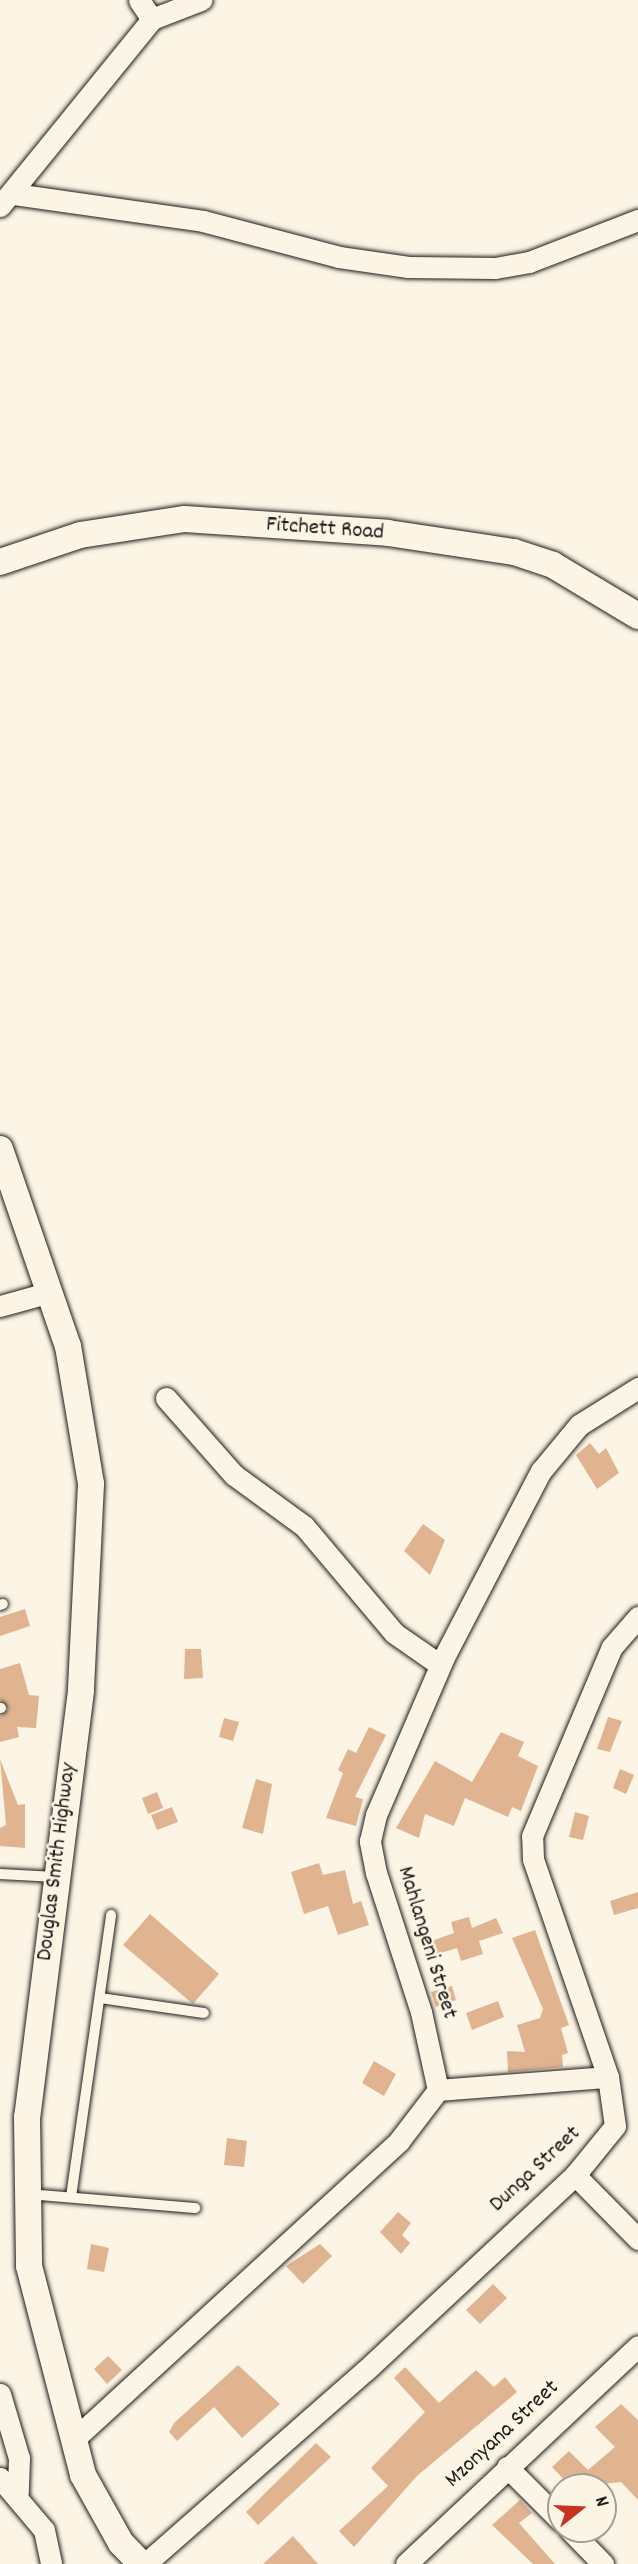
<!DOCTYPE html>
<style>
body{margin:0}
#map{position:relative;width:638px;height:2564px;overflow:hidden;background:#fcf5e5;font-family:Dekko,sans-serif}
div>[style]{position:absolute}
.building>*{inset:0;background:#e0b391}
.roads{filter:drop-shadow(0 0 2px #1c1c1c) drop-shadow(0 0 2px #1c1c1c)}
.service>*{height:10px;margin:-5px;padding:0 5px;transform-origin:5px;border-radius:5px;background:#fcf5e5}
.minor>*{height:21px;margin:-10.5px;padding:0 10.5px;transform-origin:10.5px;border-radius:10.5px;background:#fcf5e5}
.tertiary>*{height:26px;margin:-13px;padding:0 13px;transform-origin:13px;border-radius:13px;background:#fcf5e5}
span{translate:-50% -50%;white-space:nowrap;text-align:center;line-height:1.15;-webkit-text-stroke:5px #fcf5e5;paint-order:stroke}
.street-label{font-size:23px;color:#1c1c1c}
.north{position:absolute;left:547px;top:2473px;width:70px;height:70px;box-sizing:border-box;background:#fcf5e5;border:2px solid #a29e95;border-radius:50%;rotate:72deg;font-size:19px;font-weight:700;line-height:28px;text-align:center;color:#1c1c1c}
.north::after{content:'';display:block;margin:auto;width:24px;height:32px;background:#c8321e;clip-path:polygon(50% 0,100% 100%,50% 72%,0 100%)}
</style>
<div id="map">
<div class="building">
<div style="clip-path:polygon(590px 1443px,599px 1454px,606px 1448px,619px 1473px,597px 1489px,576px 1455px)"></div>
<div style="clip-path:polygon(423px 1524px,445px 1540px,430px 1575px,404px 1551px)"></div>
<div style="clip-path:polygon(25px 1609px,30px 1626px,0 1636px,0 1617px)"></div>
<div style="clip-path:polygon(185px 1649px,201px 1649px,203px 1678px,184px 1679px)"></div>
<div style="clip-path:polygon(20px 1663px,29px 1695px,39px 1696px,36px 1728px,17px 1727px,19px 1737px,0 1742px,0 1716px,9px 1709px,0 1700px,0 1669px)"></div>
<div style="clip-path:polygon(608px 1717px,622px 1721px,610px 1752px,597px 1749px)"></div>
<div style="clip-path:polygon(224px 1718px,239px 1722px,233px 1741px,219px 1737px)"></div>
<div style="clip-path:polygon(369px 1727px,386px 1735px,355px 1797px,363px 1799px,356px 1826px,326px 1818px,343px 1773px,338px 1770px,348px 1749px,356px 1753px)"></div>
<div style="clip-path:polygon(501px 1732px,524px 1742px,518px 1756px,538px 1766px,521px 1811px,512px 1807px,508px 1817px,465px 1798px,454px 1826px,425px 1814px,419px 1838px,396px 1828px,435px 1761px,472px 1782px)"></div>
<div style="clip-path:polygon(0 1759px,18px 1805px,25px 1804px,25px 1848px,0 1846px,0 1828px,6px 1825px)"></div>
<div style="clip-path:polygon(620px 1769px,634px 1775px,626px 1794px,613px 1788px)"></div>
<div style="clip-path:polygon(256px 1779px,272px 1784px,263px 1834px,242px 1828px)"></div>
<div style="clip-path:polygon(157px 1792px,163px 1808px,148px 1814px,142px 1798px)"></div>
<div style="clip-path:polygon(172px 1807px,178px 1822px,157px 1830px,151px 1815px)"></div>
<div style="clip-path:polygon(575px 1812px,589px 1816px,583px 1840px,569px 1837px)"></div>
<div style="clip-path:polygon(319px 1863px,323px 1875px,345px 1870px,353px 1904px,361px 1901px,369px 1925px,338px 1935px,328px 1906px,304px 1914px,291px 1872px)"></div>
<div style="clip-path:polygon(638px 1892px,638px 1908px,614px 1915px,610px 1901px)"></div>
<div style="clip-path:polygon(150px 1914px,219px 1974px,193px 2004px,123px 1945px)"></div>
<div style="clip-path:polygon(469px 1917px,472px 1928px,496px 1918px,503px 1933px,479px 1941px,483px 1954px,461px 1961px,457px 1948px,428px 1957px,423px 1944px,454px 1933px,451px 1922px)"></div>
<div style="clip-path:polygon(535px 1930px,569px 2025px,561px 2028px,568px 2053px,562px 2055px,563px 2067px,508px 2072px,507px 2051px,525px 2052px,517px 2025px,540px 2018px,543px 2009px,512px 1938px)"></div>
<div style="clip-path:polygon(452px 1986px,456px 2000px,436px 2007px,431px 1992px)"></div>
<div style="clip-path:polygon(498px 2001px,504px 2017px,472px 2030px,466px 2013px)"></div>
<div style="clip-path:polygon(374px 2061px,396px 2074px,384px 2096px,362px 2083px)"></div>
<div style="clip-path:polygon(227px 2138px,247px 2141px,244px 2167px,224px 2165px)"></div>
<div style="clip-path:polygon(398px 2212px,411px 2223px,402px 2235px,410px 2243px,401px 2254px,380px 2232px)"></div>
<div style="clip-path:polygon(91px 2244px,109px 2248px,104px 2272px,87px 2269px)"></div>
<div style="clip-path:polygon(320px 2244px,332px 2256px,303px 2284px,286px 2266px)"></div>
<div style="clip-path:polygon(493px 2284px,507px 2298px,480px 2324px,466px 2310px)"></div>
<div style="clip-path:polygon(108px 2356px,122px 2370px,107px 2384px,94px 2369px)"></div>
<div style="clip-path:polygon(238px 2365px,280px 2404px,242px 2438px,214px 2407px,177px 2441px,169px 2432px,174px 2423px)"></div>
<div style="clip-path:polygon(405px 2367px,439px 2403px,476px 2370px,494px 2387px,505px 2377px,517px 2392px,417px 2476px,354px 2547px,339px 2531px,388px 2486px,371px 2468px,425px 2412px,394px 2378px)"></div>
<div style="clip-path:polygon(621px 2404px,638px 2420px,638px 2500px,621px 2482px,571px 2487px,552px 2467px,569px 2451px,588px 2470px,615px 2447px,595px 2427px)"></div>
<div style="clip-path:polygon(316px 2443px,331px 2457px,258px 2525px,246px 2512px)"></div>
<div style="clip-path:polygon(520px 2500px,532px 2513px,519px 2523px,555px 2564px,533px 2564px,492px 2525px)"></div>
<div style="clip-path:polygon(293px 2536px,318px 2564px,263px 2564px)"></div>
</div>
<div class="roads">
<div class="service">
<div style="left:0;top:1605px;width:3px;rotate:-18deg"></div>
<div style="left:0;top:1708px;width:1px"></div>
<div style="left:0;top:1874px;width:56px;rotate:3.1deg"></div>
<div style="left:100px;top:1998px;width:105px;rotate:8.2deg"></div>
<div style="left:27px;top:2194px;width:169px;rotate:4.8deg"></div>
<div style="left:71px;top:2197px;width:285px;rotate:-81.9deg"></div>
</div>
<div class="minor">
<div style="left:139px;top:0;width:23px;rotate:56deg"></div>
<div style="left:14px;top:194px;width:191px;rotate:8.1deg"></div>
<div style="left:203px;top:221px;width:141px;rotate:14.8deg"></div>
<div style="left:339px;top:257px;width:70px;rotate:8.2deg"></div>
<div style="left:408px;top:267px;width:87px;rotate:0.7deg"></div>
<div style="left:495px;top:268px;width:35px;rotate:-10deg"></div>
<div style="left:529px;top:262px;width:117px;rotate:-21.1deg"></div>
<div style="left:0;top:206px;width:241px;rotate:-50.9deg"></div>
<div style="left:152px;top:19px;width:53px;rotate:-21.2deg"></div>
<div style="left:0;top:1306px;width:52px;rotate:-15.6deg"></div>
<div style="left:166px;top:1398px;width:103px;rotate:48.6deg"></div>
<div style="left:234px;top:1475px;width:87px;rotate:36.1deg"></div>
<div style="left:304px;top:1526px;width:140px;rotate:49.9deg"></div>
<div style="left:394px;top:1633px;width:56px;rotate:34.8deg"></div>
<div style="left:438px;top:2090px;width:170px;rotate:-4.4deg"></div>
<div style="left:575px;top:2175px;width:90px;rotate:45.5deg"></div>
<div style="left:0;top:2394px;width:67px;rotate:73.5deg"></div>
<div style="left:19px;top:2458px;width:35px;rotate:92deg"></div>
<div style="left:72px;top:2441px;width:444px;rotate:-42.5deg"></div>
<div style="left:399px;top:2141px;width:64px;rotate:-52.6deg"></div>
<div style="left:438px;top:2090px;width:80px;rotate:-102.3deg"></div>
<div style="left:421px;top:2012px;width:146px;rotate:-107.9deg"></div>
<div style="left:376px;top:1873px;width:33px;rotate:-101deg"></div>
<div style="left:370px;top:1841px;width:27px;rotate:-77deg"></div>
<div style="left:376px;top:1815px;width:172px;rotate:-66.7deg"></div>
<div style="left:444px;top:1657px;width:210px;rotate:-62.5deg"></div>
<div style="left:541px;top:1471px;width:60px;rotate:-50.4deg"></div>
<div style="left:579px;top:1425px;width:70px;rotate:-32.1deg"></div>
<div style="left:507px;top:2467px;width:76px;rotate:45deg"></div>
<div style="left:0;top:2478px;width:68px;rotate:49.8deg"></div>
<div style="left:44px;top:2530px;width:35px;rotate:78deg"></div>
<div style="left:569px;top:2529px;width:49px;rotate:45.8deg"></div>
<div style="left:145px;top:2564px;width:293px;rotate:-41.3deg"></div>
<div style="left:365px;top:2371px;width:287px;rotate:-43deg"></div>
<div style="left:575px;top:2175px;width:63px;rotate:-50.8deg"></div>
<div style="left:615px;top:2126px;width:49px;rotate:-98.1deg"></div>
<div style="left:608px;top:2077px;width:231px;rotate:-109deg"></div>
<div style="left:533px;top:1859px;width:23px;rotate:-92deg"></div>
<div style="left:532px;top:1836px;width:205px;rotate:-67.1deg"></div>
<div style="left:612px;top:1647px;width:40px;rotate:-49deg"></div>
<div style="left:406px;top:2564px;width:318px;rotate:-43.2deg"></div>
</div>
<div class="tertiary">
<div style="left:0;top:562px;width:84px;rotate:-18.6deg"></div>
<div style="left:80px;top:535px;width:106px;rotate:-8.7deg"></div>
<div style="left:185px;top:519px;width:203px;rotate:3.9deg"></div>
<div style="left:388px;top:533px;width:127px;rotate:8.6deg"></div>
<div style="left:514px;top:552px;width:41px;rotate:18.4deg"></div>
<div style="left:553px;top:565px;width:99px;rotate:31deg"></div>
<div style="left:0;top:1149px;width:208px;rotate:71deg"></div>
<div style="left:68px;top:1346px;width:140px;rotate:80.5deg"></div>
<div style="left:91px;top:1484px;width:207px;rotate:92.8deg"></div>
<div style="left:81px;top:1691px;width:429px;rotate:97.2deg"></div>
<div style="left:27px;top:2117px;width:149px;rotate:89.2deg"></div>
<div style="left:29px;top:2266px;width:216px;rotate:75.5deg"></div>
<div style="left:83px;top:2475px;width:78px;rotate:60.8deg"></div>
<div style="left:121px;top:2543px;width:29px;rotate:46deg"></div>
</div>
</div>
<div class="street-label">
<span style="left:325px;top:530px;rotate:4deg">Fitchett Road</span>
<span style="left:58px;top:1862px;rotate:-83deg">Douglas Smith Highway</span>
<span style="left:426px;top:1943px;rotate:73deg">Mahlangeni Street</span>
<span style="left:536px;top:2170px;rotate:-43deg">Dunga Street</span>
<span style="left:503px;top:2435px;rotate:-43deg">Mzonyana Street</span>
</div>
<div class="north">N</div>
</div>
